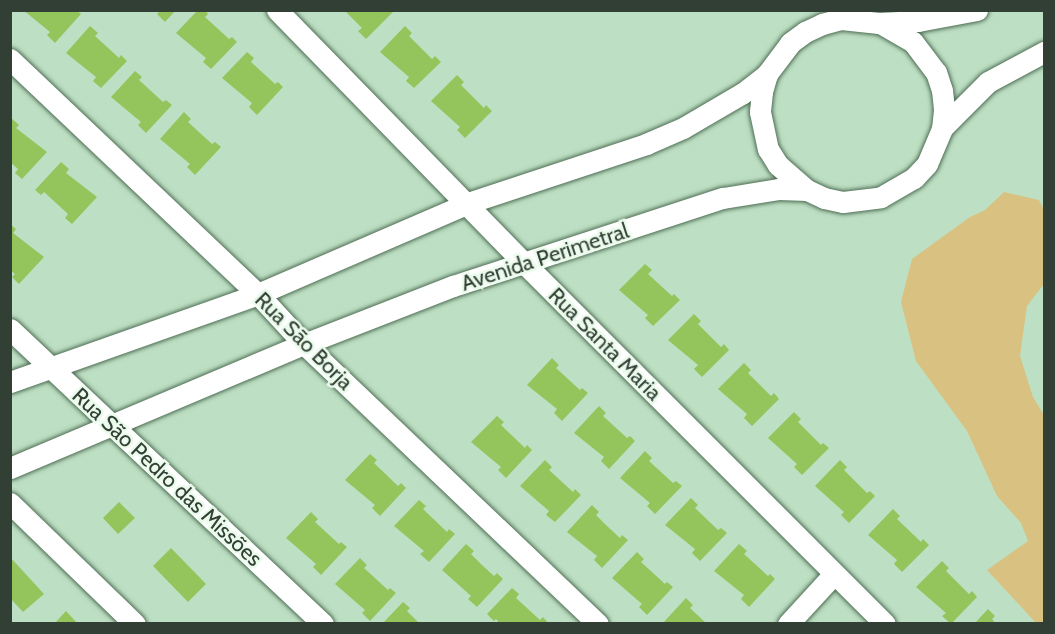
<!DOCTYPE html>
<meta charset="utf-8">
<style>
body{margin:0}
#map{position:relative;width:1055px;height:634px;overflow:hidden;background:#bddfc3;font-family:Cabin,sans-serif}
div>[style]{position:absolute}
.green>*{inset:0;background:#d9c281}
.building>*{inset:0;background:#94c55d}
.roads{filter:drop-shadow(0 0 2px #4f6e55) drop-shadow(0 0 2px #4f6e55)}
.minor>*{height:21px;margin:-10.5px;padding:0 10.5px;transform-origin:10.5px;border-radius:10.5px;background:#fff}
span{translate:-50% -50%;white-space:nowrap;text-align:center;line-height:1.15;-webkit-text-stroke:5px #eafbec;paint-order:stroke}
.street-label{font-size:22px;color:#323f34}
.frame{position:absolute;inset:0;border:12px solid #323f34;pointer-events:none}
</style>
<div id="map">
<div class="green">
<div style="clip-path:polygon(1004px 192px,1039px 200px,1044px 210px,1044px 284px,1027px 306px,1020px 356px,1033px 397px,1044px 415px,1044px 623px,1036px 623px,987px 570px,1028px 541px,1021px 523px,997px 496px,967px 431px,916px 361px,901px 302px,912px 259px,970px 217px,985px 210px)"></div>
</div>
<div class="building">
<div style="clip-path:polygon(23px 10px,76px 10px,81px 14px,55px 43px,47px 35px,50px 32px)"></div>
<div style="clip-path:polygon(161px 10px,176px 10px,165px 22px,157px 14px)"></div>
<div style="clip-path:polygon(198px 10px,205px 10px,208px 14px,205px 17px,229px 39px,232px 37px,237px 42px,211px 69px,203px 62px,206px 58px,176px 33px)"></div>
<div style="clip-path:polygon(344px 10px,392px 10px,393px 12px,366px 39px,358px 31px,362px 28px)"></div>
<div style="clip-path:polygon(90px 26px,98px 33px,95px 36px,119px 58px,121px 55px,127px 61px,101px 88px,93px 81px,96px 77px,66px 53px)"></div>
<div style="clip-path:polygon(405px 26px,412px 33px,409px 36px,432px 59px,435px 56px,441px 62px,414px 88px,406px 81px,409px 77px,380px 52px)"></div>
<div style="clip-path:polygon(247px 52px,254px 58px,251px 62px,275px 84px,278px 82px,283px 87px,257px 115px,249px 107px,252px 103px,222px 78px)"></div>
<div style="clip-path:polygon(135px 71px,142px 77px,139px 80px,163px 102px,166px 100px,172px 105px,146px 133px,138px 125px,141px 122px,111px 97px)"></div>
<div style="clip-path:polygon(457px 75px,464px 82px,461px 85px,484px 108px,486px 105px,492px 111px,465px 138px,457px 130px,460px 127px,431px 101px)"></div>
<div style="clip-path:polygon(184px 112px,191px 119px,188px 122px,212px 144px,215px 142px,221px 147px,195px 175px,187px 167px,190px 164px,160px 139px)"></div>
<div style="clip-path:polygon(10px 117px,19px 125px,16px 128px,47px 152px,22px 179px,15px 173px,18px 169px,10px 162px)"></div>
<div style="clip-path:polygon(61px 162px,69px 169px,66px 173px,97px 197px,72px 224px,65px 218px,68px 214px,44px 192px,41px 195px,35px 190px)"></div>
<div style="clip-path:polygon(10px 224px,16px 229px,13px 233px,44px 257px,19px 284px,12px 277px,15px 274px,10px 270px)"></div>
<div style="clip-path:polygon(645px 264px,652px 270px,648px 274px,672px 296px,674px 294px,680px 300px,653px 326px,645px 318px,648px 315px,619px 290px)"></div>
<div style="clip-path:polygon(694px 314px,701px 321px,698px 324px,721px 347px,724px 344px,729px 350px,702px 377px,694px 369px,698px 365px,668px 340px)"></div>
<div style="clip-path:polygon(552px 358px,559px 365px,556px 368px,580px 390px,582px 388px,588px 393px,562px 421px,554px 413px,557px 409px,527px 385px)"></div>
<div style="clip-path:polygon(744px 363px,751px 370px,748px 373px,771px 396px,774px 393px,779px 399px,752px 426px,744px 418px,747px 414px,718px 389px)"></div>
<div style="clip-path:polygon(599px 406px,606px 413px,603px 416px,627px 438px,630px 436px,635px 441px,609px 469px,601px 461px,604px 457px,574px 433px)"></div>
<div style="clip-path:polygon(794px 412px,801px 419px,798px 422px,821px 445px,823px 443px,829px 448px,802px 475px,794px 467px,797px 464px,768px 438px)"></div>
<div style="clip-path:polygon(497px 416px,504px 422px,501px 425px,525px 448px,527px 445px,532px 450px,506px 478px,498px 470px,501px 467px,471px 442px)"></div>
<div style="clip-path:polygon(645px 451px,652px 458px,649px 461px,673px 483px,676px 481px,682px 486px,655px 514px,647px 506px,650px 503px,620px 478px)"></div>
<div style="clip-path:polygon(370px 454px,377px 460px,374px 463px,398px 486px,401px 483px,406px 488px,380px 516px,372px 508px,375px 505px,345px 480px)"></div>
<div style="clip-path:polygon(545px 460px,552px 467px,549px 470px,573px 492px,575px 489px,581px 495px,555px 522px,546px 515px,549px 511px,520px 486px)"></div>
<div style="clip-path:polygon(840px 460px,847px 467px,844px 470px,867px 493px,870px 491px,875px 496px,849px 523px,841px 515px,844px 512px,815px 486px)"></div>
<div style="clip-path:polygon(691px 498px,698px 505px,695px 508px,718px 530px,721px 528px,727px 533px,700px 561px,692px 553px,695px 549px,665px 525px)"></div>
<div style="clip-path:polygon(419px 500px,426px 506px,423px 509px,447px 532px,449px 529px,455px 534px,429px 562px,420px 554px,424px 551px,394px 526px)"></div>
<div style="clip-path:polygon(119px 502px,135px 518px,118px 534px,103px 518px)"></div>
<div style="clip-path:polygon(592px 505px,599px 512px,596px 515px,607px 526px,620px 538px,622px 535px,628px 540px,602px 568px,594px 560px,597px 556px,567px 532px)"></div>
<div style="clip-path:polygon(893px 509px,900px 516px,897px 519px,921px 542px,923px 539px,929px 545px,902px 572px,894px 564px,897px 560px,868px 535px)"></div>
<div style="clip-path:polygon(311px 512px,318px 519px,315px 522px,339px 544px,341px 542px,347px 547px,321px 575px,313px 567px,316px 564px,286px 538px)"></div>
<div style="clip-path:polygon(466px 544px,474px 551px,471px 554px,482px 565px,494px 576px,497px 573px,503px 579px,477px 607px,468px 599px,471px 596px,442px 570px)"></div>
<div style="clip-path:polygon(739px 544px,747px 551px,744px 554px,768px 576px,770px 574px,775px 579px,749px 607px,741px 599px,744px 595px,714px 571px)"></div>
<div style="clip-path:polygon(171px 548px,206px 584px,188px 602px,153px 566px)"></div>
<div style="clip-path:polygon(637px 552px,644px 559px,641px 562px,665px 584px,667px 582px,673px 587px,647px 615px,639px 607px,642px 604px,612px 578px)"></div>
<div style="clip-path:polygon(10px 557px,44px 594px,23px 612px,10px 598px)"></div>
<div style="clip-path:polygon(360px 558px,367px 565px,364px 568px,388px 590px,390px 588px,396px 593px,370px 621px,362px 613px,365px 610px,335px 584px)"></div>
<div style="clip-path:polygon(942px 561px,949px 568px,946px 571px,969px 594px,972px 591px,977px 597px,951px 624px,942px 616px,946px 613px,916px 587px)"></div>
<div style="clip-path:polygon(512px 588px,519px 594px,516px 598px,540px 620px,543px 617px,549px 624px,500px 624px,496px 619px,494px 621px,487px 614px)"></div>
<div style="clip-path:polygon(686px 598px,693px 605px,690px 608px,707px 624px,662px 624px)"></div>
<div style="clip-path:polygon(403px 602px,410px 608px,407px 611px,420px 624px,382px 624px)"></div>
<div style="clip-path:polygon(988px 609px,995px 616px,992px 619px,996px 624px,974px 624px)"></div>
<div style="clip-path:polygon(66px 611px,78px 624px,54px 624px)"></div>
</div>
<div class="roads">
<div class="minor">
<div style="left:277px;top:10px;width:355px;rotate:45.7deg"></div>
<div style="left:525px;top:264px;width:509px;rotate:45deg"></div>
<div style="left:880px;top:23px;width:38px;rotate:30deg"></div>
<div style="left:913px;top:42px;width:38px;rotate:53deg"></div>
<div style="left:936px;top:72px;width:19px;rotate:72deg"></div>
<div style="left:942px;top:90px;width:20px;rotate:84deg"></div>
<div style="left:944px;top:110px;width:18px;rotate:96deg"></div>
<div style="left:10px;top:59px;width:342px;rotate:43.5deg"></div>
<div style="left:258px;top:294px;width:68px;rotate:47.4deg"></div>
<div style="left:304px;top:344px;width:406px;rotate:43.6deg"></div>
<div style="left:767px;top:74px;width:19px;rotate:106deg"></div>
<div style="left:762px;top:92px;width:20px;rotate:96deg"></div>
<div style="left:760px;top:112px;width:38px;rotate:78deg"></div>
<div style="left:768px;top:149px;width:19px;rotate:58deg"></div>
<div style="left:778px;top:165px;width:38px;rotate:41deg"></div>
<div style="left:10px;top:329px;width:430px;rotate:43.3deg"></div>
<div style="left:10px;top:382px;width:263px;rotate:-19.5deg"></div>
<div style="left:258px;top:294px;width:229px;rotate:-23.4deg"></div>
<div style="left:468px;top:203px;width:188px;rotate:-18.3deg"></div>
<div style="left:646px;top:144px;width:40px;rotate:-23.4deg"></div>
<div style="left:683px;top:128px;width:69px;rotate:-30.3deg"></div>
<div style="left:743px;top:93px;width:31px;rotate:-38deg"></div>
<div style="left:767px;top:74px;width:39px;rotate:-53deg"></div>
<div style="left:790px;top:43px;width:19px;rotate:-36deg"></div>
<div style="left:805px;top:32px;width:19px;rotate:-25deg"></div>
<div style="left:822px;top:24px;width:20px;rotate:-15deg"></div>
<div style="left:841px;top:19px;width:38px;rotate:6deg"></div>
<div style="left:879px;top:23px;width:39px;rotate:-3deg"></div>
<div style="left:918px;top:21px;width:60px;rotate:-10.6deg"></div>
<div style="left:10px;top:468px;width:319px;rotate:-22.9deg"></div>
<div style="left:304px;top:344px;width:160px;rotate:-21.3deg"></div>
<div style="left:453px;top:286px;width:284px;rotate:-18.1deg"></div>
<div style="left:723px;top:198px;width:57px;rotate:-9.1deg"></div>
<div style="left:779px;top:189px;width:28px;rotate:2deg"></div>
<div style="left:807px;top:190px;width:19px;rotate:25deg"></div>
<div style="left:824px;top:198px;width:19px;rotate:12deg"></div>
<div style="left:843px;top:202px;width:38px;rotate:-7deg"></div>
<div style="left:881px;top:197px;width:38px;rotate:-30deg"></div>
<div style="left:914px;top:178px;width:19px;rotate:-47deg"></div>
<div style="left:927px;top:164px;width:39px;rotate:-67deg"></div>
<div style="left:942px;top:128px;width:65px;rotate:-45deg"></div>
<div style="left:988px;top:82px;width:64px;rotate:-28.2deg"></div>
<div style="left:10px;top:503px;width:174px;rotate:44.1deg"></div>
<div style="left:788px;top:624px;width:68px;rotate:-47.4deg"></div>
</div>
</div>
<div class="street-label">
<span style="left:545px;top:257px;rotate:-18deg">Avenida Perimetral</span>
<span style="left:304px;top:341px;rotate:45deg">Rua São Borja</span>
<span style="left:605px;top:344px;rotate:45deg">Rua Santa Maria</span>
<span style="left:167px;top:477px;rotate:43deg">Rua São Pedro das Missões</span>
</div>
<div class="frame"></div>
</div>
